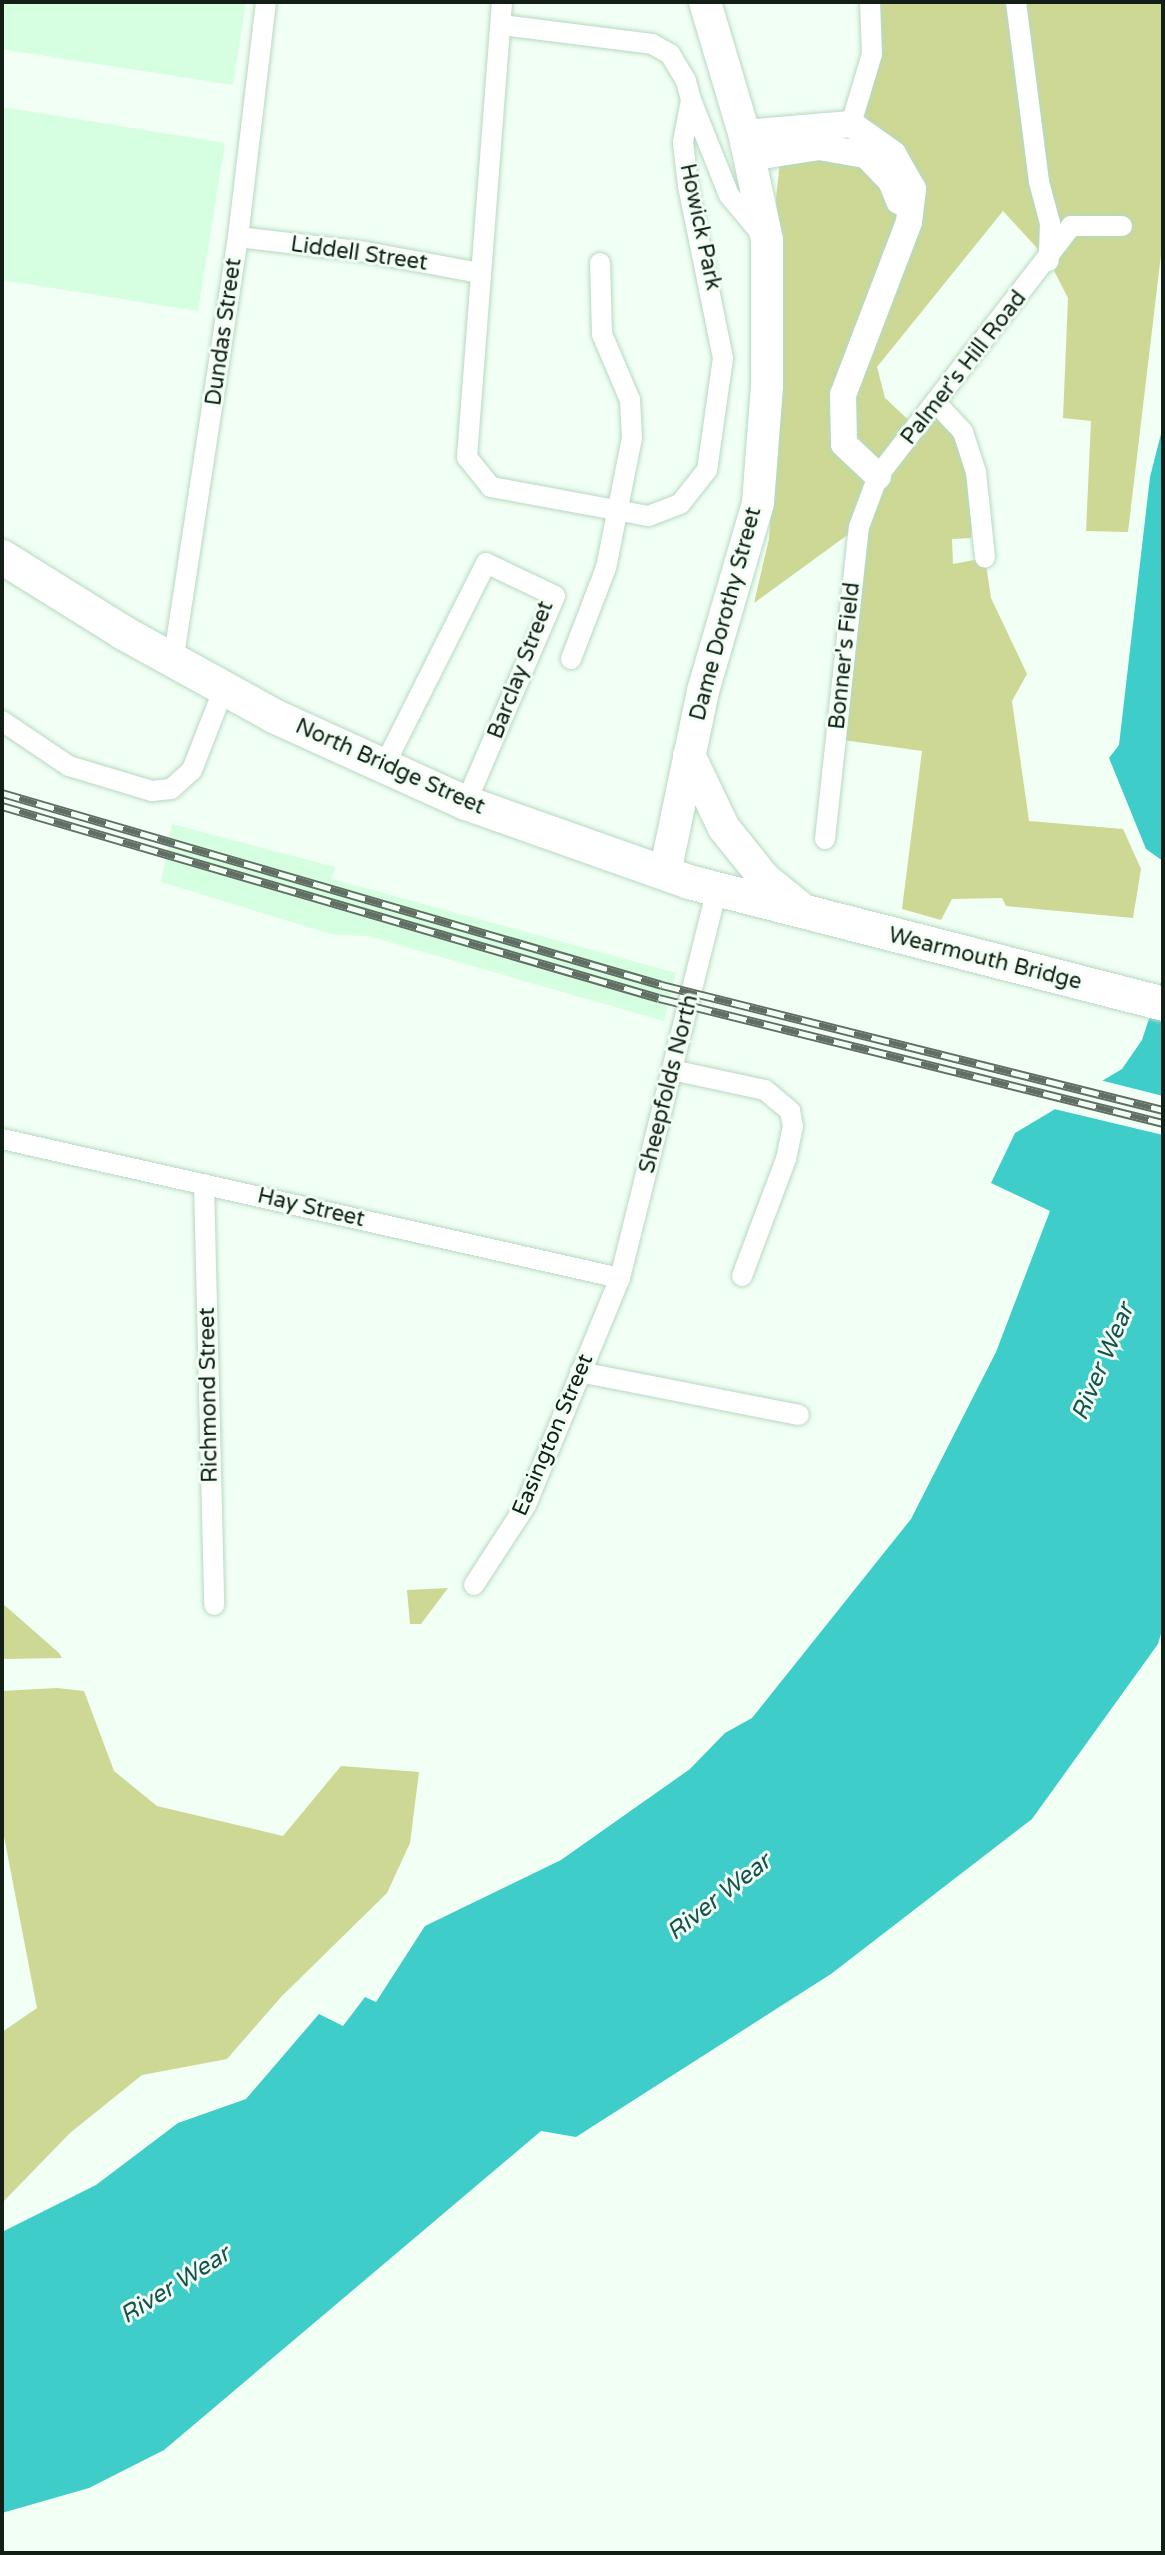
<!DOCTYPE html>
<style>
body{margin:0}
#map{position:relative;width:1165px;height:2555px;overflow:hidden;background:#f1fff4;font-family:"Varela Round",sans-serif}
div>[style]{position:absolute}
.built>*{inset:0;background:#d5ffe0}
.green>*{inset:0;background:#cdd894}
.water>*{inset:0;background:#3ecdc8}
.pier>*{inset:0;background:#f1fff4}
.roads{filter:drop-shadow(0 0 2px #b7d9c0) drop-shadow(0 0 2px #b7d9c0)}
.minor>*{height:20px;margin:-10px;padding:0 10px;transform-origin:10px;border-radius:10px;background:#fff}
.tertiary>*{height:26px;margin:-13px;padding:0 13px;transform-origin:13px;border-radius:13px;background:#fff}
.primary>*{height:32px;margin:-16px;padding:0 16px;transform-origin:16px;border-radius:16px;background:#fff}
.trunk>*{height:34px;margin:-17px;padding:0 17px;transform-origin:17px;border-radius:17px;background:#fff}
.rail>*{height:9px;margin-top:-4.5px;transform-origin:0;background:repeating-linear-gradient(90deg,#f1fff4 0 18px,#616e64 0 36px);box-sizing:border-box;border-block:2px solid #616e64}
span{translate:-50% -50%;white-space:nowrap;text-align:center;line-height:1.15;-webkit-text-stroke:6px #f1fff4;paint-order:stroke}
.street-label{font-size:22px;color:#131f16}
.water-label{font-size:24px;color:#16514f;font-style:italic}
.frame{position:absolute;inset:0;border:4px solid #131f16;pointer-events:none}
</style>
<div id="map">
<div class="built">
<div style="clip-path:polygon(2px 2px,246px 2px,233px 85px,2px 49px)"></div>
<div style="clip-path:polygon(2px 107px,225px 143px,198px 311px,2px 280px)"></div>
<div style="clip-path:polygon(172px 824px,335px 867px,332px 879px,676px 973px,664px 1021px,368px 936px,331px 934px,161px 882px)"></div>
</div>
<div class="green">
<div style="clip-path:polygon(870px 2px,1163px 2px,1163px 238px,1128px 532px,1086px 531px,1091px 421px,1063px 418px,1068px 298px,1049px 261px,1003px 211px,877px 367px,885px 398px,917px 428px,937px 404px,976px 472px,971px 538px,952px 539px,953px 564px,985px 558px,991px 598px,1027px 674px,1012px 701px,1029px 821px,1123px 829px,1141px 869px,1133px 918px,1006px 906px,1002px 898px,952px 899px,941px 920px,902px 909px,922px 751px,836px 739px,857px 528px,754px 603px,769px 539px,783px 338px,776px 198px,781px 153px,866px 155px,851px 124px,872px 54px)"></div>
<div style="clip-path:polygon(448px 1588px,421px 1624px,410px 1624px,407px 1590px)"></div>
<div style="clip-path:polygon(2px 1603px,59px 1653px,62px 1658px,2px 1659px)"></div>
<div style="clip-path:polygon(57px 1688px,84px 1691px,114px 1771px,157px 1806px,283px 1836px,341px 1766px,419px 1772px,410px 1843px,387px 1893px,281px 1997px,227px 2059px,142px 2075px,70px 2133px,2px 2203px,2px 2032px,37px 2008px,2px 1826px,2px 1691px)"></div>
</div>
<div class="water">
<div style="clip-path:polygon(1163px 426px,1163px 861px,1146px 849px,1109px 758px,1119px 745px,1150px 477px)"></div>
<div style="clip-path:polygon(1163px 976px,1163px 1627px,1158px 1644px,1032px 1819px,831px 1974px,576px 2137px,541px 2131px,164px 2450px,89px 2488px,2px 2513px,2px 2232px,96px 2185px,178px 2123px,246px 2099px,319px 2014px,343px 2026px,365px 1997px,376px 2002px,425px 1926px,561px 1860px,690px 1769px,725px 1733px,752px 1718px,911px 1519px,996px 1352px,1050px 1211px,991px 1183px,1015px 1133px,1122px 1069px,1142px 1040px)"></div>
</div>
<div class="pier">
<div style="clip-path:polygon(1096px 1079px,1163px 1096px,1163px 1135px,1050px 1108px)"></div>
</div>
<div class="roads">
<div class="minor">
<div style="left:1016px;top:2px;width:181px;rotate:82.7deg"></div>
<div style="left:1039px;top:182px;width:42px;rotate:75deg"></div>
<div style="left:1050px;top:223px;width:38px;rotate:92deg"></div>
<div style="left:502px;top:25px;width:151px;rotate:7.2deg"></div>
<div style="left:652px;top:44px;width:21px;rotate:29deg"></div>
<div style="left:670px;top:54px;width:31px;rotate:59deg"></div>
<div style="left:686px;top:81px;width:20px;rotate:75deg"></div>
<div style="left:691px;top:100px;width:43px;rotate:100.8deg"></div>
<div style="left:683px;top:142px;width:44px;rotate:83.5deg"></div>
<div style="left:688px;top:186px;width:176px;rotate:78.5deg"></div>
<div style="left:723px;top:358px;width:113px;rotate:98.1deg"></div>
<div style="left:707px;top:470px;width:43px;rotate:128.5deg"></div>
<div style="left:680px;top:504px;width:34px;rotate:159deg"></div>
<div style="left:648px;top:516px;width:160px;rotate:-169.5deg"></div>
<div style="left:491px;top:487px;width:38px;rotate:-129deg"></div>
<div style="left:467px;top:457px;width:456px;rotate:-85.6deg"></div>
<div style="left:691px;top:100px;width:102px;rotate:68.2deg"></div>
<div style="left:729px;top:195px;width:53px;rotate:50.3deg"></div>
<div style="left:851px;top:124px;width:73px;rotate:-73.3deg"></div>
<div style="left:872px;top:54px;width:52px;rotate:-92.2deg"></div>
<div style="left:238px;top:237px;width:129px;rotate:6.7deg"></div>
<div style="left:366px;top:252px;width:115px;rotate:10.5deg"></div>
<div style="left:937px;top:404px;width:38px;rotate:47deg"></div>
<div style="left:963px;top:432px;width:42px;rotate:72deg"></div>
<div style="left:976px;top:472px;width:86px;rotate:84deg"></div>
<div style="left:571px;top:659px;width:97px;rotate:-69deg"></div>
<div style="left:606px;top:568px;width:133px;rotate:-78.7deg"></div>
<div style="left:632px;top:438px;width:38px;rotate:-93deg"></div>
<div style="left:630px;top:400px;width:72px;rotate:-113deg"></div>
<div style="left:602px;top:334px;width:71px;rotate:-91.6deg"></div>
<div style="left:173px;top:662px;width:430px;rotate:-81.3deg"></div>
<div style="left:238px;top:237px;width:237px;rotate:-83.2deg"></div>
<div style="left:2px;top:721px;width:81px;rotate:33.9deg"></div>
<div style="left:69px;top:766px;width:87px;rotate:16.8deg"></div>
<div style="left:152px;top:791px;width:19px;rotate:-6deg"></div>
<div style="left:171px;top:789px;width:28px;rotate:-42deg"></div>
<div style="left:192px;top:770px;width:88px;rotate:-68.7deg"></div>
<div style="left:383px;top:768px;width:229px;rotate:-63.3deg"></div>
<div style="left:486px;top:563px;width:76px;rotate:25.6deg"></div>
<div style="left:555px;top:596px;width:225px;rotate:113.3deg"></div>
<div style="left:825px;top:839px;width:314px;rotate:-83.8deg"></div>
<div style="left:859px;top:527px;width:54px;rotate:-69.6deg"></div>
<div style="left:878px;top:476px;width:316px;rotate:-52.3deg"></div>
<div style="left:1071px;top:226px;width:51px"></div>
<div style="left:672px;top:1070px;width:95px;rotate:12.1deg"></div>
<div style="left:765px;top:1090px;width:33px;rotate:40deg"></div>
<div style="left:790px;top:1111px;width:15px;rotate:79deg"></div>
<div style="left:793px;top:1126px;width:34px;rotate:102deg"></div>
<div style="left:786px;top:1159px;width:125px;rotate:110.6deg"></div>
<div style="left:2px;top:1139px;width:633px;rotate:12.68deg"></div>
<div style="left:204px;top:1184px;width:421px;rotate:88.6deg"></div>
<div style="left:580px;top:1372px;width:223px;rotate:11.1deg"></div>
<div style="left:474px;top:1585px;width:95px;rotate:-57deg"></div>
<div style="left:526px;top:1505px;width:246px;rotate:-67.5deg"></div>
<div style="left:620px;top:1278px;width:400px;rotate:-76deg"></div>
</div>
<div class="tertiary">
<div style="left:744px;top:133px;width:107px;rotate:-4.8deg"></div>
<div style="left:851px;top:124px;width:52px;rotate:35.5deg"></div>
<div style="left:893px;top:154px;width:40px;rotate:60.3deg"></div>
<div style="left:913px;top:189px;width:33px;rotate:97deg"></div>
<div style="left:909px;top:222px;width:185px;rotate:110.9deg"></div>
<div style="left:843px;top:395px;width:49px;rotate:88.8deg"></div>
<div style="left:844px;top:444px;width:47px;rotate:43.3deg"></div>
<div style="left:749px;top:158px;width:71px;rotate:-8.9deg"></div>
<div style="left:819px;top:147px;width:48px;rotate:9.7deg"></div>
<div style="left:866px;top:155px;width:36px;rotate:46deg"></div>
<div style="left:891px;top:181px;width:22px;rotate:68deg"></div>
</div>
<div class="primary">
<div style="left:689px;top:755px;width:81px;rotate:64.4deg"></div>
<div style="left:724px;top:828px;width:65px;rotate:51.2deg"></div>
<div style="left:765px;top:879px;width:54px;rotate:39deg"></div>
<div style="left:665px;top:873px;width:186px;rotate:-78.2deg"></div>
<div style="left:703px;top:691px;width:196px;rotate:-73.7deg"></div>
<div style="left:758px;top:503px;width:118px;rotate:-85.6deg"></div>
<div style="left:767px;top:385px;width:145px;rotate:-90deg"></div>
<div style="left:767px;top:240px;width:109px;rotate:-102.1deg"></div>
<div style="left:744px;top:133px;width:137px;rotate:-106.6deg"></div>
</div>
<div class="trunk">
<div style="left:2px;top:557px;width:144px;rotate:31.9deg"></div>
<div style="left:124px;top:633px;width:174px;rotate:28.9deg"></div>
<div style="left:276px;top:717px;width:209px;rotate:24.4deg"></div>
<div style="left:466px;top:803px;width:237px;rotate:19.5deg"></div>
<div style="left:689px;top:882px;width:489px;rotate:14.4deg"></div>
</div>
</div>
<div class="rail">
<div style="left:2px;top:793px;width:687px;rotate:16.22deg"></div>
<div style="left:662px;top:985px;width:516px;rotate:14.01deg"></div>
<div style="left:2px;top:806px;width:684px;rotate:16.29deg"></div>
<div style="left:659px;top:998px;width:519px;rotate:13.93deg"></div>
</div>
<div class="street-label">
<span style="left:700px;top:227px;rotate:78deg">Howick Park</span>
<span style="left:359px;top:254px;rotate:8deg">Liddell Street</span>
<span style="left:224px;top:332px;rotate:-82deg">Dundas Street</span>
<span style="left:964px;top:368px;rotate:-52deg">Palmer's Hill Road</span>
<span style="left:726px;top:614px;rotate:-75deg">Dame Dorothy Street</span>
<span style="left:845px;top:656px;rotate:-84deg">Bonner's Field</span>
<span style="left:521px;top:670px;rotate:-69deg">Barclay Street</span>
<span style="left:390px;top:767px;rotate:24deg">North Bridge Street</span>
<span style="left:985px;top:959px;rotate:14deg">Wearmouth Bridge</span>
<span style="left:669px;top:1084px;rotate:-76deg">Sheepfolds North</span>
<span style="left:311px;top:1208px;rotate:13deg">Hay Street</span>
<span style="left:209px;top:1395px;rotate:-91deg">Richmond Street</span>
<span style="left:553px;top:1435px;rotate:-67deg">Easington Street</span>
</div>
<div class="water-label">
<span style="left:1103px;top:1362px;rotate:-67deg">River Wear</span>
<span style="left:719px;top:1897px;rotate:-38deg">River Wear</span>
<span style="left:175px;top:2285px;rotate:-32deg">River Wear</span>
</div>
<div class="frame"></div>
</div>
